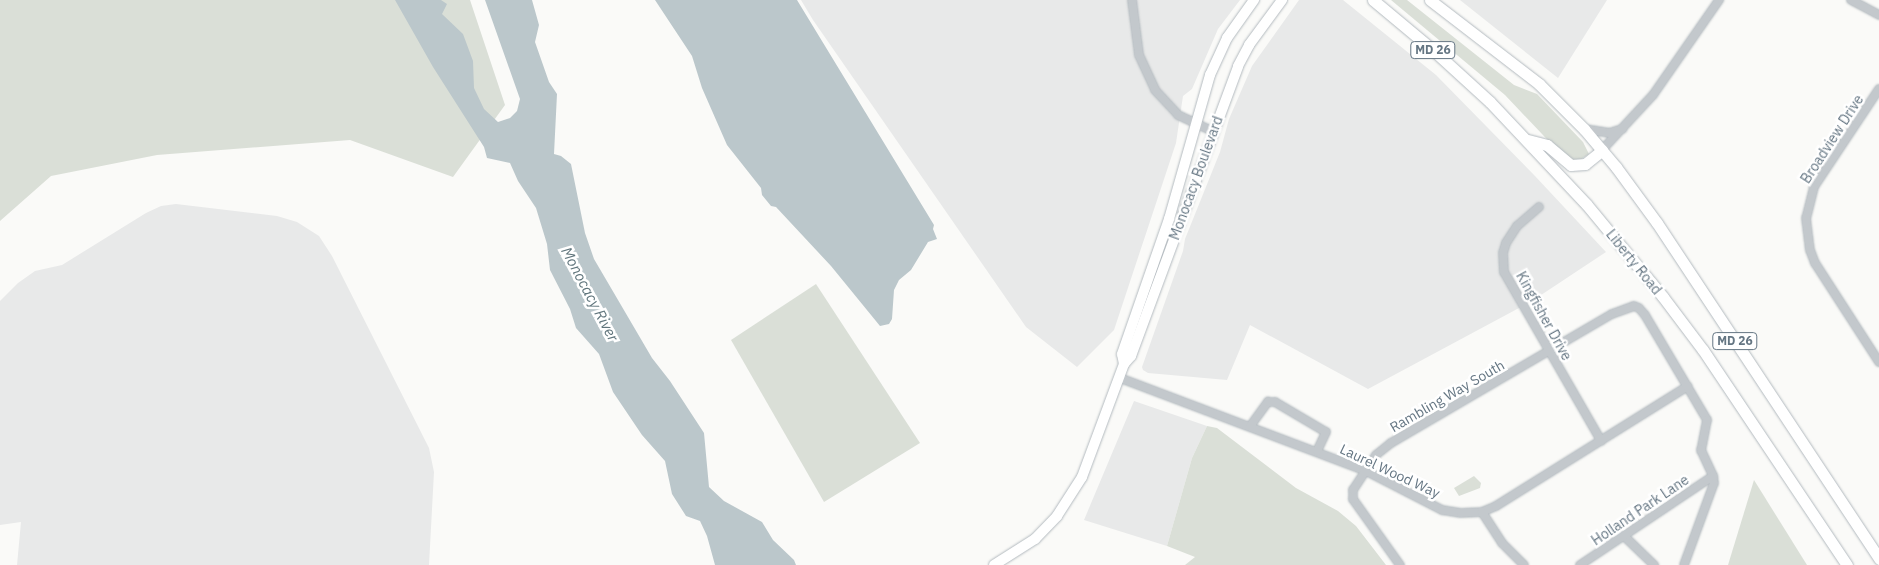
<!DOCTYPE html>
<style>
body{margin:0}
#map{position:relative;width:1879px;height:565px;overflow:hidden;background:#fafaf8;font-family:"IBM Plex Sans",sans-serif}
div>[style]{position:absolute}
.built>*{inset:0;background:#e8e9e9}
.green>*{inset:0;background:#dadfd7}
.water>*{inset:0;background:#bbc7cb}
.roads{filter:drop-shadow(0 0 1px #b3babf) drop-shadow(0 0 1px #b3babf)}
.minor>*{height:8px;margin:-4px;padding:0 4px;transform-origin:4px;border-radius:4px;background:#c3c8cc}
.secondary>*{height:10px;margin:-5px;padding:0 5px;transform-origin:5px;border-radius:5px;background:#fff}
.primary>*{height:11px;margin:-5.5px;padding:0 5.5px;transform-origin:5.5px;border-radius:5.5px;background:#fff}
span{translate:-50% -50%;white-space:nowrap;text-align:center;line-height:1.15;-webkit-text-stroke:5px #fff;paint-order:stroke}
.shield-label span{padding:1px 4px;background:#fff;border:1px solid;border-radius:4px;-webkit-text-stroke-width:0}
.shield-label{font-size:12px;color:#657683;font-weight:700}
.street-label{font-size:14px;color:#657683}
.water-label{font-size:15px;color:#60757c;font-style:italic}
</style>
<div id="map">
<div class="built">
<div style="clip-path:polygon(801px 0,1240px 0,1218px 29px,1192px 89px,1183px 96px,1176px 143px,1114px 330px,1077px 367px,1026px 327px,813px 20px)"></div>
<div style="clip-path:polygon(1299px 0,1343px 0,1436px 75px,1535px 176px,1606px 252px,1532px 301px,1368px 389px,1250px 325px,1227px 380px,1148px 373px,1143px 370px,1142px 367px,1183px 251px,1185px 239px,1220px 152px,1229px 119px,1252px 66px)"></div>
<div style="clip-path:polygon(1460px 0,1607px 0,1558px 78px)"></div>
<div style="clip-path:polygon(176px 204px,277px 216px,297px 222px,319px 236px,332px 256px,429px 448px,434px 472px,429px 565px,17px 565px,21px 522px,0 525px,0 301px,18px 283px,35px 271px,62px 265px,146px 213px,161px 206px)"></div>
<div style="clip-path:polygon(1134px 401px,1207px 426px,1192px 458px,1167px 546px,1084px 520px)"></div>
</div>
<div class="green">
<div style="clip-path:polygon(0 0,470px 0,505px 105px,453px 177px,350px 140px,157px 155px,51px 176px,0 221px)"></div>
<div style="clip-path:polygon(1391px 0,1407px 0,1514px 85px,1537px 94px,1583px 142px,1589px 154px,1580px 160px,1573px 161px,1560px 153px,1505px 95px)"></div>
<div style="clip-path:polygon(816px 284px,920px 443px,824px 502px,731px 340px)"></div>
<div style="clip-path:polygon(1207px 426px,1217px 428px,1296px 488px,1338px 511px,1356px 526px,1386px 565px,1185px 565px,1195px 557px,1167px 546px,1192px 458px)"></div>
<div style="clip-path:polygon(1474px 476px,1481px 483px,1480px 488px,1459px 496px,1454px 488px)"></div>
<div style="clip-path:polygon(1754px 480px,1807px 565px,1728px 565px)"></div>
</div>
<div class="water">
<div style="clip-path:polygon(395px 0,441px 0,447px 4px,442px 14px,463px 34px,473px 61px,474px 88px,484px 109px,498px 122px,510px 118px,517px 111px,520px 99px,485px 0,532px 0,539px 25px,535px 42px,549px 82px,557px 94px,554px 154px,561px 156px,571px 164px,585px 233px,594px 259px,652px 358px,670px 381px,704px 433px,709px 487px,724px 501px,762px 522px,773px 540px,794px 560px,796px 565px,715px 565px,707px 536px,700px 521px,686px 516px,672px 494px,665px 461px,642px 435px,613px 392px,599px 354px,576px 328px,570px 309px,550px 270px,547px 244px,536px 208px,518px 181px,510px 163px,487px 158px,484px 147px,433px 67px)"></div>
<div style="clip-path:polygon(655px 0,797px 0,934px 225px,933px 229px,937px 239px,928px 242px,911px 270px,899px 280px,894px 290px,892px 319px,889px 324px,880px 326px,831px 266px,776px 207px,771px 206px,762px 195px,761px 188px,727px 145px,702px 88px,692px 56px)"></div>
</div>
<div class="roads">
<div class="minor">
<div style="left:1132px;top:0;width:55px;rotate:82.7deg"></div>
<div style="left:1139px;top:55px;width:38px;rotate:65deg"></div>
<div style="left:1155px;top:90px;width:34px;rotate:47deg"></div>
<div style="left:1178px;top:115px;width:38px;rotate:25deg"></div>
<div style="left:1851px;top:0;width:32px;rotate:28deg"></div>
<div style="left:1879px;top:89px;width:118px;rotate:123.6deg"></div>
<div style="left:1814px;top:187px;width:32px;rotate:104deg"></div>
<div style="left:1806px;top:218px;width:32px;rotate:83deg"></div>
<div style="left:1810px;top:250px;width:14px;rotate:69deg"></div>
<div style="left:1815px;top:263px;width:118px;rotate:57.1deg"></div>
<div style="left:1585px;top:129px;width:24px;rotate:9deg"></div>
<div style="left:1609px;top:133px;width:14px;rotate:-17deg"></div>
<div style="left:1602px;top:150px;width:75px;rotate:-47.2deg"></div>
<div style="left:1653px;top:95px;width:116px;rotate:-55.2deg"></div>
<div style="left:1539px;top:207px;width:29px;rotate:139deg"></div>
<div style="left:1517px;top:226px;width:20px;rotate:123deg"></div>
<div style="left:1506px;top:243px;width:10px;rotate:107deg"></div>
<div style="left:1503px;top:253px;width:19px;rotate:87deg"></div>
<div style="left:1504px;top:272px;width:195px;rotate:60.1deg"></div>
<div style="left:1120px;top:378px;width:261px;rotate:20.7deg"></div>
<div style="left:1364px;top:470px;width:88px;rotate:27.1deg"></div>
<div style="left:1442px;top:510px;width:19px;rotate:9deg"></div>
<div style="left:1461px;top:513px;width:21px;rotate:-3deg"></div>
<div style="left:1482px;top:512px;width:15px;rotate:-23deg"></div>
<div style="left:1496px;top:506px;width:226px;rotate:-32deg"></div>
<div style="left:1251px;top:425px;width:29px;rotate:-54deg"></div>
<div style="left:1268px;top:402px;width:7px"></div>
<div style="left:1275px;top:402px;width:59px;rotate:30.5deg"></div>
<div style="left:1326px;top:432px;width:21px;rotate:115deg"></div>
<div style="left:1482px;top:512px;width:37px;rotate:57deg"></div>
<div style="left:1502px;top:543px;width:31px;rotate:45deg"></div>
<div style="left:1624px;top:536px;width:42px;rotate:44deg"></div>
<div style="left:1400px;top:565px;width:81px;rotate:-125.5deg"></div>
<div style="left:1353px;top:499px;width:9px;rotate:-90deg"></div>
<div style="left:1353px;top:490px;width:42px;rotate:-56.7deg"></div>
<div style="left:1376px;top:455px;width:19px;rotate:-39deg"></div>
<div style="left:1391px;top:443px;width:256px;rotate:-30.3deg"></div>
<div style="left:1612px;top:314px;width:23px;rotate:-20deg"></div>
<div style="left:1634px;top:306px;width:5px;rotate:22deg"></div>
<div style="left:1639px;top:308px;width:9px;rotate:49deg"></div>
<div style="left:1645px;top:315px;width:122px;rotate:59.4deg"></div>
<div style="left:1707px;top:420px;width:31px;rotate:101deg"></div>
<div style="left:1701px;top:450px;width:29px;rotate:65deg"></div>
<div style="left:1713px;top:476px;width:7px;rotate:82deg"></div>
<div style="left:1714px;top:483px;width:87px;rotate:110.1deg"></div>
<div style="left:1580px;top:565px;width:160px;rotate:-33.8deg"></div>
</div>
<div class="secondary">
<div style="left:1124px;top:364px;width:10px;rotate:-101deg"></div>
<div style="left:1122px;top:354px;width:143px;rotate:-70.8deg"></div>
<div style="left:1169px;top:219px;width:150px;rotate:-74.1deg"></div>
<div style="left:1210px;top:75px;width:41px;rotate:-65.3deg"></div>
<div style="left:1227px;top:38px;width:47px;rotate:-54.6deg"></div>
<div style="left:994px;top:565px;width:49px;rotate:-32.4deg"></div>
<div style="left:1035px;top:539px;width:32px;rotate:-46deg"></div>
<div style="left:1057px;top:516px;width:46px;rotate:-57.3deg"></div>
<div style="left:1082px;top:477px;width:121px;rotate:-69.6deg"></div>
<div style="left:1124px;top:364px;width:11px;rotate:-49deg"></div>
<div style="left:1131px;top:356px;width:309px;rotate:-69.7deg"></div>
<div style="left:1238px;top:66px;width:24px;rotate:-62deg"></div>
<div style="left:1249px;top:45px;width:56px;rotate:-53.7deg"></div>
</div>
<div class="primary">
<div style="left:1373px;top:0;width:78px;rotate:39.8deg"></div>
<div style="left:1433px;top:50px;width:77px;rotate:42.4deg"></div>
<div style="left:1490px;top:102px;width:141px;rotate:46.7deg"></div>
<div style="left:1587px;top:205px;width:119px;rotate:50.4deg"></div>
<div style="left:1663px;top:297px;width:66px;rotate:53deg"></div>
<div style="left:1703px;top:350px;width:259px;rotate:56.2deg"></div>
<div style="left:1430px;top:0;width:138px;rotate:37.6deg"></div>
<div style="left:1539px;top:84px;width:64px;rotate:45deg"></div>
<div style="left:1584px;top:129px;width:50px;rotate:49.9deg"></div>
<div style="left:1616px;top:167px;width:69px;rotate:53.8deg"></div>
<div style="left:1657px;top:223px;width:403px;rotate:56.5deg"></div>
<div style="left:1528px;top:140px;width:20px;rotate:15deg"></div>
<div style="left:1547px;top:145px;width:31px;rotate:40deg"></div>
<div style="left:1571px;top:165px;width:14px;rotate:-4deg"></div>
<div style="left:1585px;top:164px;width:22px;rotate:-39deg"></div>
</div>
</div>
<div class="shield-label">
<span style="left:1433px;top:50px">MD 26</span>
<span style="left:1735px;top:341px">MD 26</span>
</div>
<div class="street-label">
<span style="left:1832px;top:139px;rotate:-57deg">Broadview Drive</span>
<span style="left:1196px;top:178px;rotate:-70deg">Monocacy Boulevard</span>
<span style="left:1634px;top:262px;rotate:51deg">Liberty Road</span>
<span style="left:1544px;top:316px;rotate:61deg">Kingfisher Drive</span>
<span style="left:1447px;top:396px;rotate:-30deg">Rambling Way South</span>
<span style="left:1390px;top:471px;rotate:25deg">Laurel Wood Way</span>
<span style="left:1640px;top:510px;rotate:-34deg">Holland Park Lane</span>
</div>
<div class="water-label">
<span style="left:590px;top:294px;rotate:62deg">Monocacy River</span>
</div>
</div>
